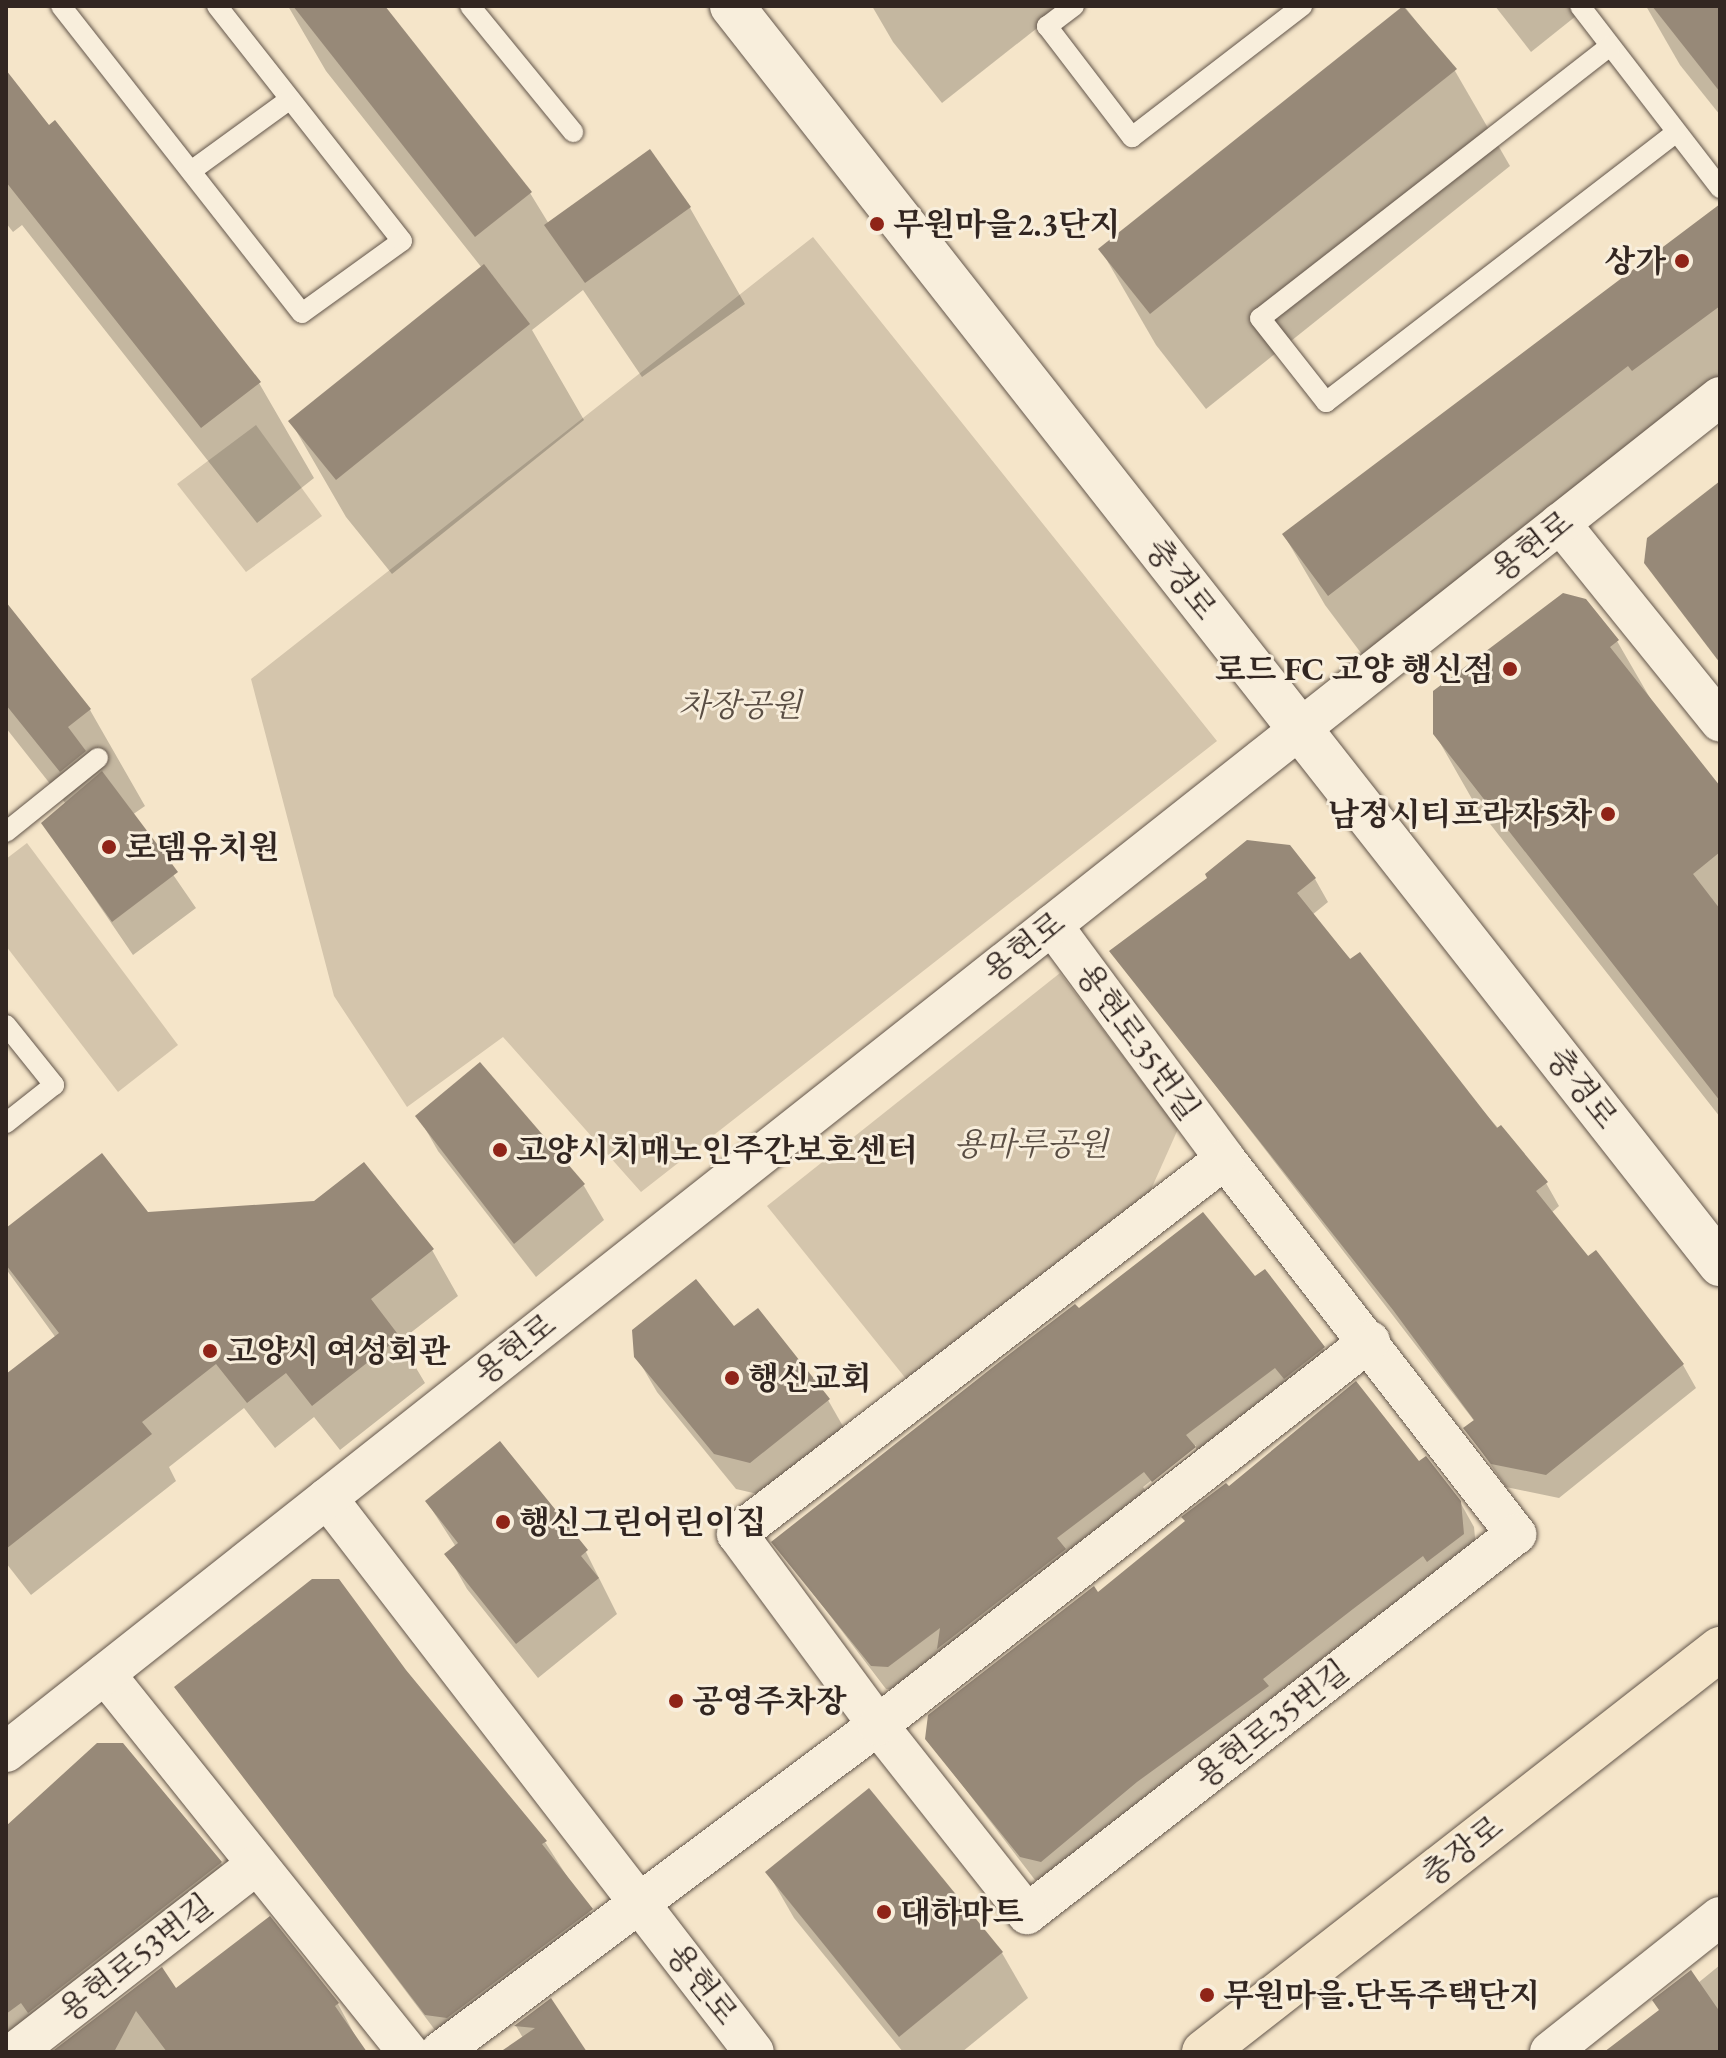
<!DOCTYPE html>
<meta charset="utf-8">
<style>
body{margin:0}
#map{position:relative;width:1726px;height:2058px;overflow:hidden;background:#f5e5c9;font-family:"EB Garamond","Noto Serif KR",serif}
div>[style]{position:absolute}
.green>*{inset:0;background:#d4c5ac}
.shadow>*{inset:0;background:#0003}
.building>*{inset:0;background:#978978}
.roads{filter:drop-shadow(0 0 2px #63564b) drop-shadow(0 0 2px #63564b)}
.service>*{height:20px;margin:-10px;padding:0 10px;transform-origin:10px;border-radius:10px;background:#f8eedc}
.minor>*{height:40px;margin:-20px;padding:0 20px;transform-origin:20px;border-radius:20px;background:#f8eedc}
.secondary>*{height:44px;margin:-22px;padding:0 22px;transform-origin:22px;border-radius:22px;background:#f8eedc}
.primary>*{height:44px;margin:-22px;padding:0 22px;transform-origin:22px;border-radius:22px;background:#f5e5c9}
.dots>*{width:22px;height:22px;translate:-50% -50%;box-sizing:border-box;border:4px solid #f8eedc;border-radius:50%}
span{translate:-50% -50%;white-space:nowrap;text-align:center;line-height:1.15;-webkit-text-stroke:6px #f8eedc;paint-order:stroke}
.poi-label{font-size:32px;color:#322621;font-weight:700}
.left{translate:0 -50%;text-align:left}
.right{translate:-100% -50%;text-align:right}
.street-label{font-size:32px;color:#322621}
.park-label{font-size:32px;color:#5a4e44;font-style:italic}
.frame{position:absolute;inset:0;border:8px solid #322621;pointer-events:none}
</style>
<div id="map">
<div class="green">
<div style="clip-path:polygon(813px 237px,1217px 741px,641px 1192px,503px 1037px,407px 1107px,334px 996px,251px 679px)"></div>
<div style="clip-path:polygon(256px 425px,322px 516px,246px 572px,177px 484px)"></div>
<div style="clip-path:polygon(27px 843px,178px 1045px,118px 1092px,6px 946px,6px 859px)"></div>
<div style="clip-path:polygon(1060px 973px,1178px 1129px,1145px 1203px,907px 1380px,767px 1206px)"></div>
</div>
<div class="shadow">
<div style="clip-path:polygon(288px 6px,383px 6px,530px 193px,549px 224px,649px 152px,690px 208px,745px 304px,642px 377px,583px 290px,532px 330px,584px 420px,392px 574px,346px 517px,291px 422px,482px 268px,326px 71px)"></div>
<div style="clip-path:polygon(872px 6px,1065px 6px,942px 103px,893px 42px)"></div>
<div style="clip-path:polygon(1495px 6px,1577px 6px,1581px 12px,1531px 52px)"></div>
<div style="clip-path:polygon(1646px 6px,1720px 6px,1720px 115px,1680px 65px)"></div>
<div style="clip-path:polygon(1405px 7px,1455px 71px,1510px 166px,1206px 409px,1156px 345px,1101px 250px)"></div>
<div style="clip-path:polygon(6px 73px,259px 383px,314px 478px,257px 523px,22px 225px,13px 232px,6px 223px)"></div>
<div style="clip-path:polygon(1720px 220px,1720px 407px,1370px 665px,1325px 605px,1284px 535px)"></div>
<div style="clip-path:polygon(6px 605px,90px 710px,145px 806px,132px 815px,196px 908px,133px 955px,43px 823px,66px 804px,6px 728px)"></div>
<div style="clip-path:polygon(1617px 641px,1657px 710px,1720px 789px,1720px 1117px,1476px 806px,1435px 734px)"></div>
<div style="clip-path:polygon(1315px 879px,1328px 902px,1312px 915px,1546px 1183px,1559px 1206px,1551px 1213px,1683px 1365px,1696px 1388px,1559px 1498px,1506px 1487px,1466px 1429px,1475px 1422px,1112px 951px)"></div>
<div style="clip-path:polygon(479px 1064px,584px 1186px,604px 1220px,536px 1277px,438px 1151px,418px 1116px)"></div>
<div style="clip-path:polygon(147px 1214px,432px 1250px,458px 1296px,400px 1341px,425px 1383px,340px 1450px,314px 1417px,275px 1448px,244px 1408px,169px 1467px,176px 1481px,31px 1595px,6px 1563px,6px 1377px,56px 1338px,6px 1269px,6px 1231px)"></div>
<div style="clip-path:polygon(evenodd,1255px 1279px,1323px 1348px,1336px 1372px,901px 1690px,886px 1689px,774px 1542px,1078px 1311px,1255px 1279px,1196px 1445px,1196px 1450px,1145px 1490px,1143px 1487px,1196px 1445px)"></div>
<div style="clip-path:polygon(734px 1329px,828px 1400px,848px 1435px,770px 1497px,736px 1489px,657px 1392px,636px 1356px)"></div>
<div style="clip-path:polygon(1419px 1464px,1460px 1502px,1474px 1527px,1477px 1558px,1055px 1885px,1035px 1880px,927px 1739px,1228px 1489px)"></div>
<div style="clip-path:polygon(427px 1502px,586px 1552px,617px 1614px,538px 1678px,467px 1589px,447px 1554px,456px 1547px)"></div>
<div style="clip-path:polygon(404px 1672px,545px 1842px,604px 1934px,441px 2038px,177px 1687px)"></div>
<div style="clip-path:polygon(6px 1830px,221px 1863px,234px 1886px,6px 2052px)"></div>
<div style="clip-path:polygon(768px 1873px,1002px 1953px,1028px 1998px,962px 2052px,903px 2052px,794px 1918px)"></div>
<div style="clip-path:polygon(1720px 1965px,1720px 2052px,1605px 2052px,1698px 1983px)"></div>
<div style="clip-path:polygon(169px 1982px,175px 1991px,338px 2004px,364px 2052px,87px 2052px)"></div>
<div style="clip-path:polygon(551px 2000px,585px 2052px,504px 2052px,523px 2038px,516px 2026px)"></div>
</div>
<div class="building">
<div style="clip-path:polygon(293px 6px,385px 6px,532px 192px,475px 237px)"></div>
<div style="clip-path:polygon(1403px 6px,1457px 69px,1150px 314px,1098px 249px)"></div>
<div style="clip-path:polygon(1652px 6px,1720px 6px,1720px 92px)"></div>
<div style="clip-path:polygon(6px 70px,49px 125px,55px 120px,261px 382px,201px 428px,6px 182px)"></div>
<div style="clip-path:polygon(650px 149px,691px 207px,585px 283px,544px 225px)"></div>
<div style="clip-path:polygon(1720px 204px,1720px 306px,1632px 371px,1628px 366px,1328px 596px,1282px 534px)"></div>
<div style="clip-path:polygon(484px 264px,530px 324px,336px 480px,288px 421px)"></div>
<div style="clip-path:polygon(1720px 481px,1720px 663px,1644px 563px,1647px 538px)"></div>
<div style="clip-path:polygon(1563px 593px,1586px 599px,1619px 640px,1610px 647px,1720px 786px,1720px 852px,1693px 874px,1720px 909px,1720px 1101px,1433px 734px,1433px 691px)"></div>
<div style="clip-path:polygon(6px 602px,91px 709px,68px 727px,86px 751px,60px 772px,6px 705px)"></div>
<div style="clip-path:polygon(102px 771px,178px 872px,112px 922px,41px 823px)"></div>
<div style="clip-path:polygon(1247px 840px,1290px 845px,1316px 878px,1297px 893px,1350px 959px,1360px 952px,1497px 1128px,1501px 1125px,1548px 1182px,1536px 1191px,1588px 1256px,1596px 1250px,1684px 1364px,1546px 1475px,1491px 1464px,1463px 1428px,1474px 1420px,1393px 1310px,1109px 951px,1207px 878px,1205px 874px)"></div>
<div style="clip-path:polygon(480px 1062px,585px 1184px,514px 1244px,415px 1116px)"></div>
<div style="clip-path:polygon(102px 1153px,148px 1212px,314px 1201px,364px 1162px,434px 1249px,371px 1299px,400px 1337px,312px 1406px,286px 1373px,247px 1403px,216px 1364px,142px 1422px,152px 1434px,6px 1549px,6px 1374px,59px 1333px,6px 1265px,6px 1228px)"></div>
<div style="clip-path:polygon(1203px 1212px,1255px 1276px,1265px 1269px,1325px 1347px,1284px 1379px,1275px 1368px,1186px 1435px,1196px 1447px,1152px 1482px,1144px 1472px,1057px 1538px,1066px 1549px,937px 1649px,940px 1628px,888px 1667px,871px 1666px,771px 1542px,1007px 1356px,1075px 1304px,1079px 1308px)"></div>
<div style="clip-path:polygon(696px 1279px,734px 1326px,758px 1308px,830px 1399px,750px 1463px,714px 1454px,634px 1357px,632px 1330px)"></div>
<div style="clip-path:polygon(1356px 1381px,1419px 1461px,1426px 1456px,1461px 1501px,1464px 1534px,1427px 1562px,1423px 1556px,1353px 1609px,1263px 1679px,1269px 1686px,1137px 1782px,1041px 1862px,1020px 1857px,925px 1739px,928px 1715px,1094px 1586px,1098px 1592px,1185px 1521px,1181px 1517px,1226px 1483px,1229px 1486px)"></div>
<div style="clip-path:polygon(500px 1441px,588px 1550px,581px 1556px,599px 1578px,516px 1644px,444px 1554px,458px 1543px,425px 1501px)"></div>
<div style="clip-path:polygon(312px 1579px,339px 1579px,406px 1670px,547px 1841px,542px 1844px,593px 1909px,447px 2018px,425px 2015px,174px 1687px)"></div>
<div style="clip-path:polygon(97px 1743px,123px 1743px,222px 1862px,28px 2013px,21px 2003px,6px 2014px,6px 1826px)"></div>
<div style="clip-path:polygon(869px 1788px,1003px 1952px,899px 2037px,765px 1872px)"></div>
<div style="clip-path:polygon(270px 1916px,339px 2003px,335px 2006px,367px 2052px,167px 2052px,136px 2011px,114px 2052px,54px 2050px,162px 1967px,176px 1988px)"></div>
<div style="clip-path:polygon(1691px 1970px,1720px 2012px,1720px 2052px,1604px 2052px,1659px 2010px,1652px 2000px)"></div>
<div style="clip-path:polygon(551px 1998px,587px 2052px,500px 2052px,535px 2028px,514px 2026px)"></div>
</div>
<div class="roads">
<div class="service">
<div style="left:61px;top:6px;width:390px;rotate:51.9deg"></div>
<div style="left:302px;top:313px;width:123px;rotate:-35.8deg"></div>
<div style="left:402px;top:241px;width:299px;rotate:-128.2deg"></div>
<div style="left:470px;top:6px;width:163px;rotate:50.7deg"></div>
<div style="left:1074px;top:6px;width:34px;rotate:143deg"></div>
<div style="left:1047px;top:26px;width:140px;rotate:52.6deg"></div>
<div style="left:1132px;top:137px;width:215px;rotate:-37.6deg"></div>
<div style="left:1580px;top:6px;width:230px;rotate:52.4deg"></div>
<div style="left:1610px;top:46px;width:443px;rotate:142.1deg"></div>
<div style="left:1260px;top:318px;width:107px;rotate:51.8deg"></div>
<div style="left:1326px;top:402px;width:442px;rotate:-37.6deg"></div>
<div style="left:191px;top:171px;width:122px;rotate:-36deg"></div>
<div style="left:6px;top:832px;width:118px;rotate:-38.8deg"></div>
<div style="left:6px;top:1025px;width:77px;rotate:51.3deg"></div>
<div style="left:54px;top:1085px;width:61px;rotate:141.6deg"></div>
</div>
<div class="minor">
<div style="left:1560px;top:523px;width:255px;rotate:51.1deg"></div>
<div style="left:1052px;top:925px;width:291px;rotate:53.5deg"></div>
<div style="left:1225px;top:1159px;width:475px;rotate:52.2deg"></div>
<div style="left:1516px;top:1534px;width:619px;rotate:142.15deg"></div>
<div style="left:1027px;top:1914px;width:241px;rotate:-128.3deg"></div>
<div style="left:878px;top:1725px;width:237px;rotate:-126.4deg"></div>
<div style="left:737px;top:1534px;width:615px;rotate:-37.54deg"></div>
<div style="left:327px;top:1498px;width:699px;rotate:52.38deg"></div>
<div style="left:105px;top:1674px;width:484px;rotate:51.3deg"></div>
<div style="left:6px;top:1752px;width:2185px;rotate:-38.33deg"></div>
<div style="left:15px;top:2052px;width:306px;rotate:-37.8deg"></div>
<div style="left:440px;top:2052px;width:547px;rotate:-36.74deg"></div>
<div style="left:878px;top:1725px;width:624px;rotate:-37.97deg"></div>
<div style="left:1550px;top:2052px;width:217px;rotate:-38.5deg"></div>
</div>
<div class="secondary">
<div style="left:732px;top:6px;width:1600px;rotate:51.85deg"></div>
</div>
<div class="primary">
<div style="left:1204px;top:2052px;width:655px;rotate:-37.99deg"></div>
</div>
</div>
<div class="dots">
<div style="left:877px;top:224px;background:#8f2418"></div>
<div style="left:1682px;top:261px;background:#8f2418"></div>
<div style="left:1510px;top:669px;background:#8f2418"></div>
<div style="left:1608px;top:814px;background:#8f2418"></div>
<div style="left:109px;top:847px;background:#8f2418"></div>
<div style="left:500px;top:1150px;background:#8f2418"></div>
<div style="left:210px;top:1351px;background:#8f2418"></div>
<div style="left:732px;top:1378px;background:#8f2418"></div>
<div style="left:503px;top:1522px;background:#8f2418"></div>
<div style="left:676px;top:1701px;background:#8f2418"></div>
<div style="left:884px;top:1912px;background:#8f2418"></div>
<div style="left:1207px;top:1995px;background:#8f2418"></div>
</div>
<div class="poi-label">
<span class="left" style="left:893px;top:224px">무원마을2.3단지</span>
<span class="right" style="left:1666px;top:261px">상가</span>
<span class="right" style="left:1494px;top:669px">로드 FC 고양 행신점</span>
<span class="right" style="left:1592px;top:814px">남정시티프라자5차</span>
<span class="left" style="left:125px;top:847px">로뎀유치원</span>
<span class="left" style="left:516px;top:1150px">고양시치매노인주간보호센터</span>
<span class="left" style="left:226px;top:1351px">고양시 여성회관</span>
<span class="left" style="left:748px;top:1378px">행신교회</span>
<span class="left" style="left:519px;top:1522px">행신그린어린이집</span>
<span class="left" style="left:692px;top:1701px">공영주차장</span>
<span class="left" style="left:900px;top:1912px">대하마트</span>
<span class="left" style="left:1223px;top:1995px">무원마을.단독주택단지</span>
</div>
<div class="street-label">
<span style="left:1532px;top:546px;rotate:-38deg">용현로</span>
<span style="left:1181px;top:579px;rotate:52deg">충경로</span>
<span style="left:1024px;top:947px;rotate:-38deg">용현로</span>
<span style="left:1138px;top:1042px;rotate:54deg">용현로35번길</span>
<span style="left:1582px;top:1088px;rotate:52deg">충경로</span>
<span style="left:515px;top:1349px;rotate:-38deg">용현로</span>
<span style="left:1272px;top:1724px;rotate:-38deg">용현로35번길</span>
<span style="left:1462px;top:1851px;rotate:-38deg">충장로</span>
<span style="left:136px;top:1958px;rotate:-38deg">용현로53번길</span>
<span style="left:702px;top:1984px;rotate:52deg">용현로</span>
</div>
<div class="park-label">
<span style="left:740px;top:705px">차장공원</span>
<span style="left:1031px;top:1144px">용마루공원</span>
</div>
<div class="frame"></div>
</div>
